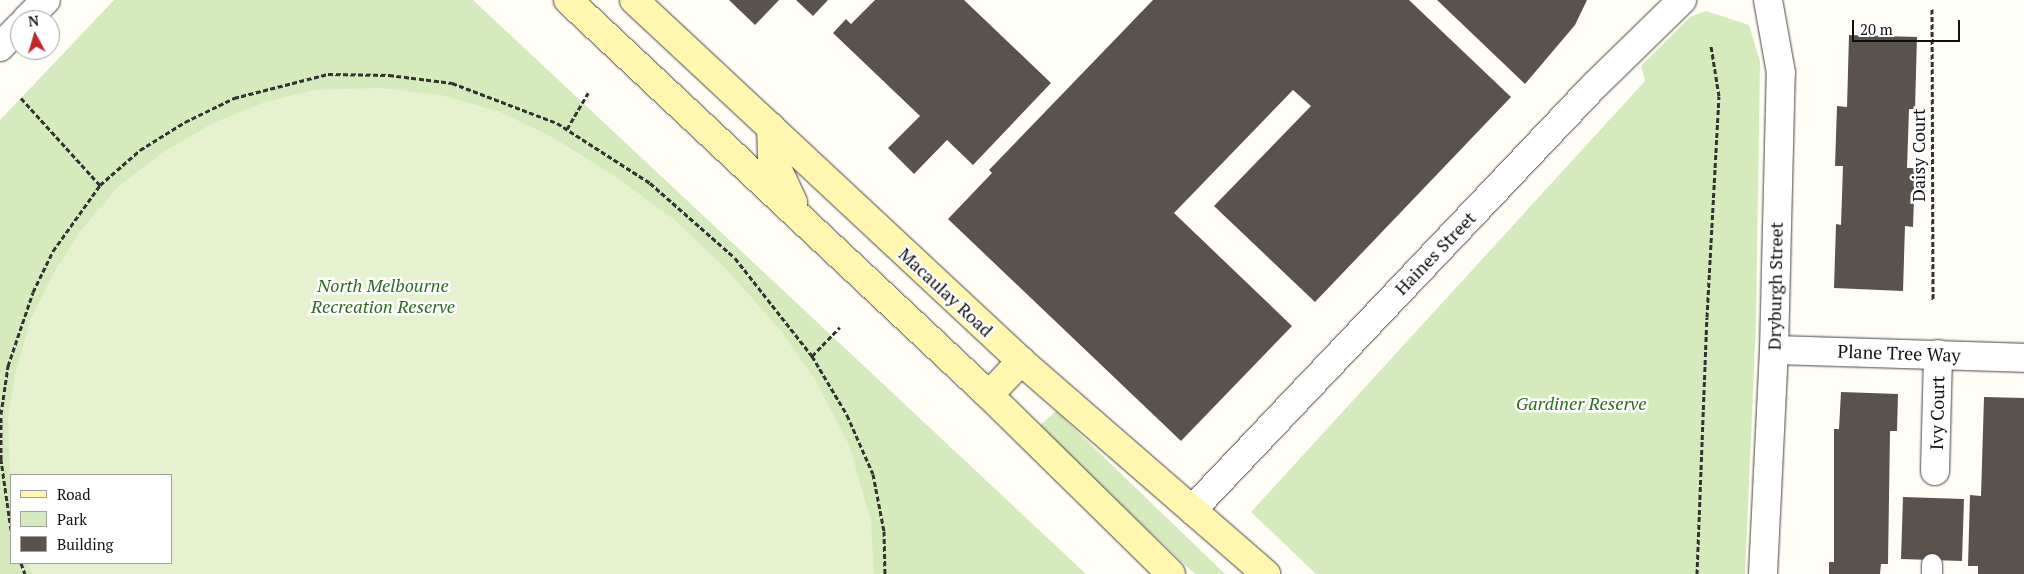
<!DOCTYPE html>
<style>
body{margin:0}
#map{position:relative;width:2024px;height:574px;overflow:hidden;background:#fffdf5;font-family:"PT Serif",serif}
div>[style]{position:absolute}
.green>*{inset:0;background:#d5ebbd}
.pitch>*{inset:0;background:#e6f2cf}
.building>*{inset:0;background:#5a524d}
.path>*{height:3px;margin-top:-1.5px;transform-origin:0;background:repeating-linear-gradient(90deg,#333 0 5px,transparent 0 7.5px)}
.roads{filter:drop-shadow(0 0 1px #444) drop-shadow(0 0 1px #444)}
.lane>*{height:20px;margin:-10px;padding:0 10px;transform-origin:10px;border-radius:10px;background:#fff}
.street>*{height:28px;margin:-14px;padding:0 14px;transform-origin:14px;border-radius:14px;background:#fff}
.secondary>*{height:28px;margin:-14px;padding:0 14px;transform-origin:14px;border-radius:14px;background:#fff6b0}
span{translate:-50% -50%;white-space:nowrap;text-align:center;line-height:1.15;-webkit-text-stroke:5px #fff;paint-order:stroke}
.street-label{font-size:18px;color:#111}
.park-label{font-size:18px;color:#2f6b1f;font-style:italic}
.legend{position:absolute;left:10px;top:474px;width:162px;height:90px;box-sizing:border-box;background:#fff;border:1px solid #a0a0a0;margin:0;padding:6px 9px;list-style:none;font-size:15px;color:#111}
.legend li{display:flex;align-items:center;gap:10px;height:25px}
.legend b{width:25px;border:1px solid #a0a0a0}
.north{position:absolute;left:10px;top:10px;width:50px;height:50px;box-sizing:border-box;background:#fff;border:1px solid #a0a0a0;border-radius:50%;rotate:354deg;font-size:14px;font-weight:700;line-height:20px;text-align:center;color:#111}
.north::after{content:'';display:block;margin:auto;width:18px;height:22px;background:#c4262e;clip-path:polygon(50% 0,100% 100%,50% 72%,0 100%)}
.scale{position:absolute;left:1852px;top:20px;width:108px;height:22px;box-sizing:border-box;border:2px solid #111;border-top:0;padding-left:6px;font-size:15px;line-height:18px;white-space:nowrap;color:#111;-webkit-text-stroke:4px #fff;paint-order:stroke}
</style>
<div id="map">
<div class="green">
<div style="clip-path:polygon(evenodd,114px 0,473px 0,1086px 574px,0 574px,0 120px,114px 0,11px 475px,171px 475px,171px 563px,11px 563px,11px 475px)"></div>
<div style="clip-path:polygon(1706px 11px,1749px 25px,1760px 61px,1756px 324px,1745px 574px,1316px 574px,1251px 512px,1645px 81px,1641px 66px,1690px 17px)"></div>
<div style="clip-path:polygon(1056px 411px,1225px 574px,1195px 574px,1038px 427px)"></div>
</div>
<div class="pitch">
<div style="clip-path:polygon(380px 88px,441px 95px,500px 112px,554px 138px,619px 179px,676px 221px,727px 270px,781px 331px,816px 381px,849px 445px,871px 521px,874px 574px,32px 574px,28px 563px,171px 563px,171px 475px,11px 475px,11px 498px,8px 418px,15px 375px,30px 321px,53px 274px,81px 230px,119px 186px,162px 153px,213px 123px,265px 102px,314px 90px)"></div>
</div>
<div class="building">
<div style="clip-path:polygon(729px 0,779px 0,755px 25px)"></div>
<div style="clip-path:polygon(796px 0,828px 0,813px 16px)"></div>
<div style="clip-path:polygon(875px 0,964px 0,1051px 83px,973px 165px,947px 140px,914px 174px,888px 148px,920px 116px,833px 33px,846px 19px,851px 24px)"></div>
<div style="clip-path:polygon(1153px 0,1409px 0,1511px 97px,1315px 302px,1214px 206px,1311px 106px,1293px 90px,1174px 213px,1292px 326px,1181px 441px,948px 219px,992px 173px,989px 170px)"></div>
<div style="clip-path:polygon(1437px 0,1587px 0,1575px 25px,1525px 84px)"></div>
<div style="clip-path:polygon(1849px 35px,1917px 37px,1915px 109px,1909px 109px,1907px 168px,1915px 168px,1913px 227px,1905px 226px,1903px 291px,1834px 288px,1836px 224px,1841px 225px,1843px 166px,1835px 166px,1837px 106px,1847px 107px)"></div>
<div style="clip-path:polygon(1841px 392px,1898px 394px,1897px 431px,1890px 431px,1888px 564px,1881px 564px,1880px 574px,1829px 574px,1829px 562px,1834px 562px,1834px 429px,1839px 429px)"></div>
<div style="clip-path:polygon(1984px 397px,2024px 398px,2024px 574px,1978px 574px,1978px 566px,1968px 566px,1970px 495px,1981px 496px)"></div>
<div style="clip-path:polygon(1903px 497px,1964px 499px,1962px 561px,1901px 559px)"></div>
</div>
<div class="path">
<div style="left:1932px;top:9px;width:291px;rotate:89.8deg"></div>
<div style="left:21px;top:98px;width:118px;rotate:47.8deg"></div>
<div style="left:567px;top:129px;width:42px;rotate:-59.7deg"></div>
<div style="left:812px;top:356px;width:40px;rotate:-46deg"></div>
<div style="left:11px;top:530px;width:71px;rotate:-98.1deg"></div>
<div style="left:1px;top:460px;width:46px;rotate:-90deg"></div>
<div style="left:1px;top:414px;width:49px;rotate:-81.7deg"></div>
<div style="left:8px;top:366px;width:78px;rotate:-71.3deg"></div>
<div style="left:33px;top:292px;width:46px;rotate:-64deg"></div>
<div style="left:53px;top:251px;width:81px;rotate:-54.5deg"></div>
<div style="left:100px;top:185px;width:53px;rotate:-41.2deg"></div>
<div style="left:140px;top:150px;width:53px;rotate:-31.9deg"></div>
<div style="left:185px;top:122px;width:55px;rotate:-26.1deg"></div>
<div style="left:234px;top:98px;width:97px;rotate:-14.3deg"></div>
<div style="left:328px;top:74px;width:61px;rotate:0.9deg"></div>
<div style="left:389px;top:75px;width:64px;rotate:7.2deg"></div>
<div style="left:452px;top:83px;width:112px;rotate:20.9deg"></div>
<div style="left:557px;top:123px;width:111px;rotate:32.8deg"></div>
<div style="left:650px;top:183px;width:113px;rotate:41.4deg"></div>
<div style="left:735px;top:258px;width:125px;rotate:51.8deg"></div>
<div style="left:812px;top:356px;width:69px;rotate:59.3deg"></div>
<div style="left:847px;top:415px;width:64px;rotate:66.2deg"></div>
<div style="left:873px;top:474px;width:58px;rotate:79.1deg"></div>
<div style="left:884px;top:531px;width:43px;rotate:88.7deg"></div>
<div style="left:21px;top:563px;width:12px;rotate:70deg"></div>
<div style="left:1697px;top:574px;width:257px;rotate:-87.8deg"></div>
<div style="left:1707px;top:317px;width:221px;rotate:-86.9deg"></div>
<div style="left:1719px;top:96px;width:51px;rotate:-99.1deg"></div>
</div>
<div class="roads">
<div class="lane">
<div style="left:1932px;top:574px;width:10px;rotate:-90deg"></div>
</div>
<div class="street">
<div style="left:26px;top:20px;width:28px;rotate:-45deg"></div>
<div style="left:0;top:47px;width:29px;rotate:-46deg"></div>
<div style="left:1774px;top:350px;width:250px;rotate:1.8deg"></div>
<div style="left:1935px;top:471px;width:117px;rotate:-88.5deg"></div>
<div style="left:1192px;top:510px;width:584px;rotate:-46.53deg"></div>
<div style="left:1594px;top:86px;width:123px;rotate:-44.3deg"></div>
<div style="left:1763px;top:574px;width:224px;rotate:-87.2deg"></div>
<div style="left:1774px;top:350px;width:277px;rotate:-88.6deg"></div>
<div style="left:1781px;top:73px;width:74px;rotate:-100.1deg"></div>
</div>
<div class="secondary">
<div style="left:568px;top:0;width:577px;rotate:43.18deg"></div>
<div style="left:989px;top:395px;width:255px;rotate:44.5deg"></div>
<div style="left:634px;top:0;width:529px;rotate:43.01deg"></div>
<div style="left:1021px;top:361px;width:325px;rotate:41deg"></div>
<div style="left:771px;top:127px;width:30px;rotate:88deg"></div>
<div style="left:772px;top:157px;width:50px;rotate:65deg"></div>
<div style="left:989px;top:395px;width:47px;rotate:-46.7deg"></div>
</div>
</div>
<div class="street-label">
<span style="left:1918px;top:155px;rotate:-90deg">Daisy Court</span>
<span style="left:1435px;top:253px;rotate:-46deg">Haines Street</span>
<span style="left:1775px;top:286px;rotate:-89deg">Dryburgh Street</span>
<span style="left:946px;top:292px;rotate:43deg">Macaulay Road</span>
<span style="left:1899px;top:353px;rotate:2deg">Plane Tree Way</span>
<span style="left:1937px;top:413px;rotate:-89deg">Ivy Court</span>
</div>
<div class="park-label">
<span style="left:383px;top:296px">North Melbourne<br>Recreation Reserve</span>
<span style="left:1581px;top:403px">Gardiner Reserve</span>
</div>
<ul class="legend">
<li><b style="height:6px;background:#fff6b0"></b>Road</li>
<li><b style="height:14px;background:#d5ebbd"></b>Park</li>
<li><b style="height:14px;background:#5a524d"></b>Building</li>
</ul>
<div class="north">N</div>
<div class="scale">20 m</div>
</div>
